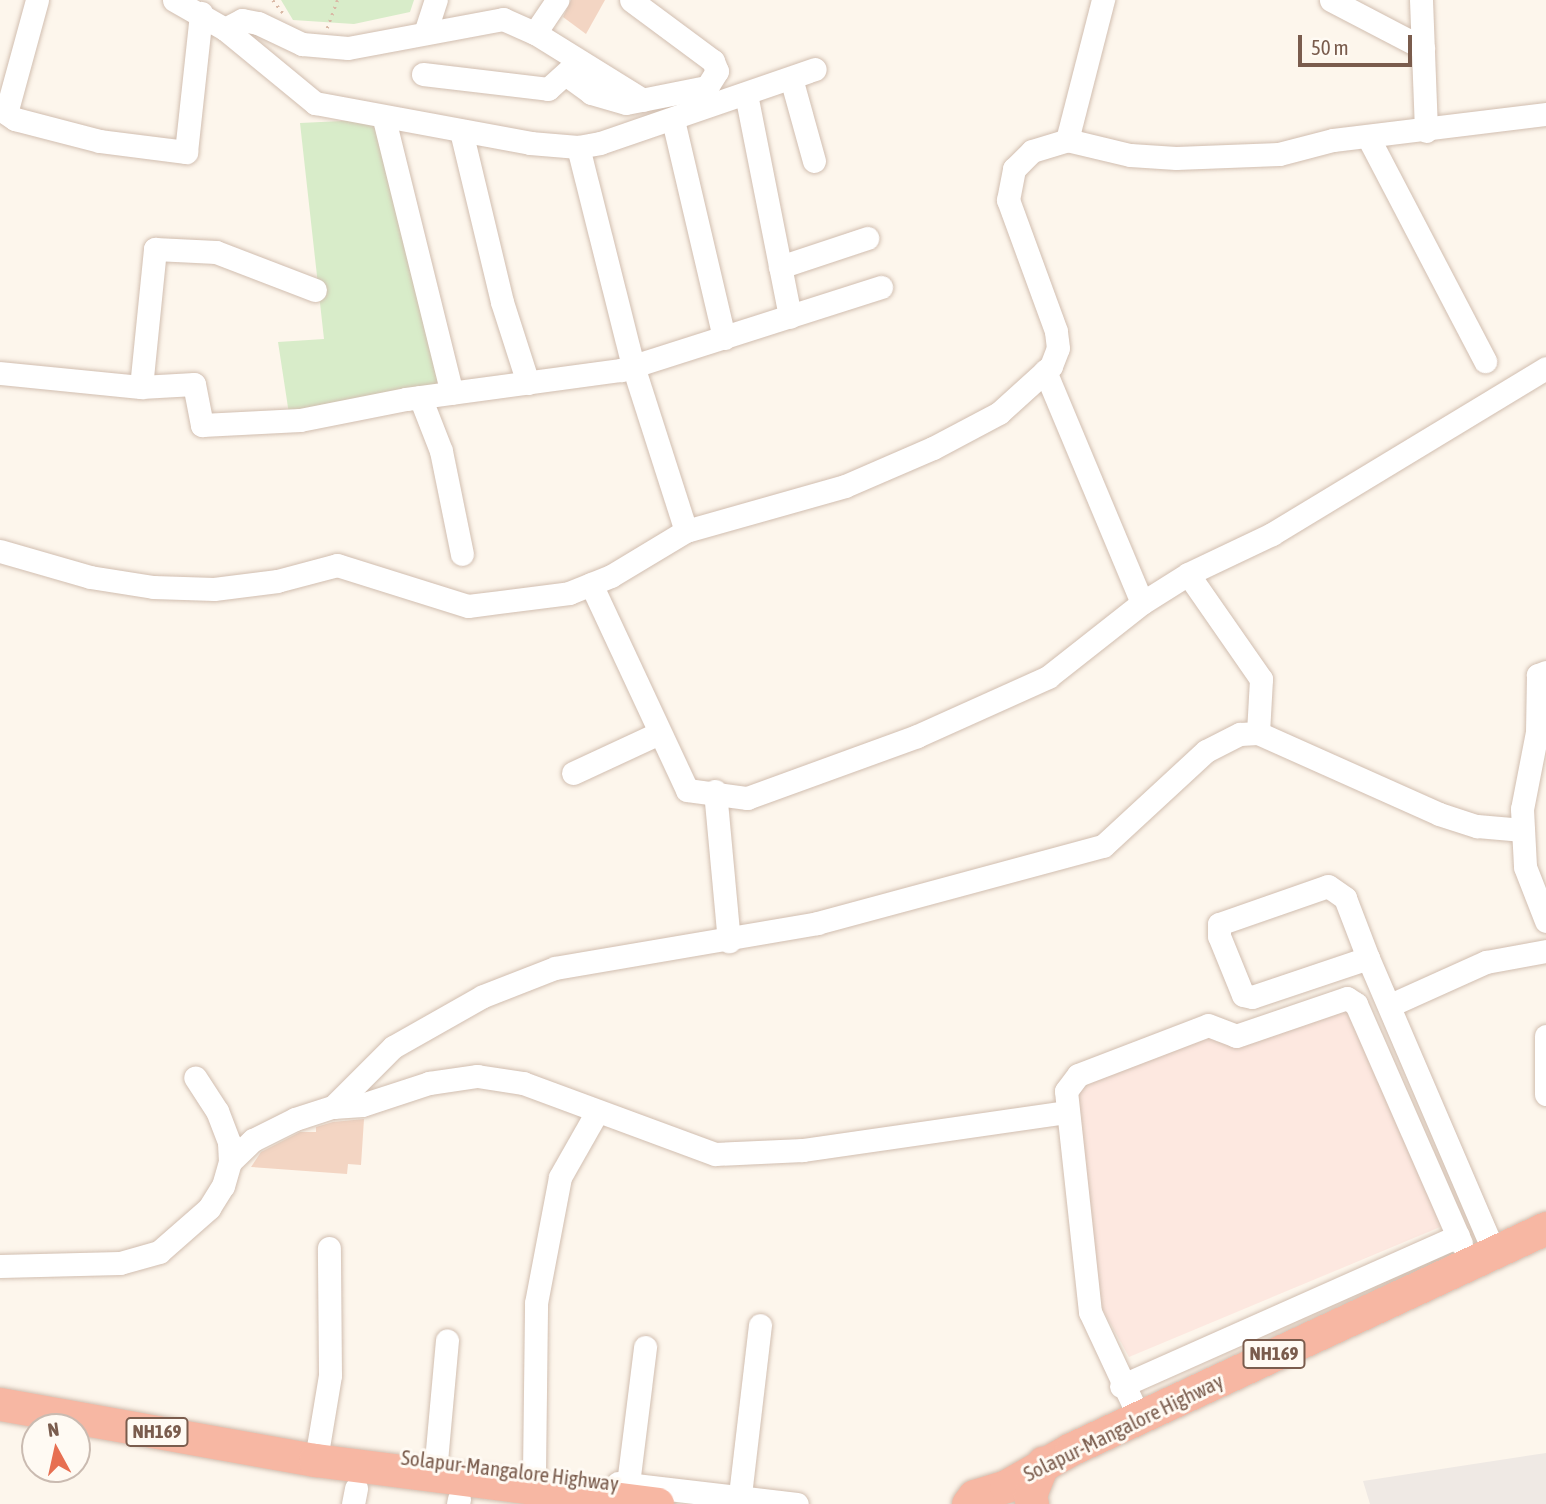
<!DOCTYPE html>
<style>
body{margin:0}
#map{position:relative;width:1546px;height:1504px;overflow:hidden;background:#fdf6ec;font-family:"Asap Condensed",sans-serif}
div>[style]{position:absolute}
.commercial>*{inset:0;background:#fde8e0}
.industrial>*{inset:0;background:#efe9e4}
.green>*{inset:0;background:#d8ecc9}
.building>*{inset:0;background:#f3d5c3}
.path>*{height:2.5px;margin-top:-1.25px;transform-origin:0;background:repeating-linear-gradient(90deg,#d9b8a5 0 2px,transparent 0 7px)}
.roads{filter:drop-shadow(0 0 2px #d1beb0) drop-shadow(0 0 2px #d1beb0)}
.minor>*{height:23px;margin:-11.5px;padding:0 11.5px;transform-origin:11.5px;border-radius:11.5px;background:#fff}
.highway>*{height:33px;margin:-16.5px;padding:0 16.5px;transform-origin:16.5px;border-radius:16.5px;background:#f7b7a3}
span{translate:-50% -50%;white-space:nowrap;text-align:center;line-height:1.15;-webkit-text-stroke:6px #fffaf3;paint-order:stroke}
.shield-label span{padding:2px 5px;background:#fffaf3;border:2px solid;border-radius:5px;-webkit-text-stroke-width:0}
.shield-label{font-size:19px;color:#7a5c4d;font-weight:700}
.street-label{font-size:21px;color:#7a5c4d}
.north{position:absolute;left:21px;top:1413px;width:70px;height:70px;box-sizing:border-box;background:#fffaf3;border:2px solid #cabbb1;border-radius:50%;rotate:352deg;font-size:19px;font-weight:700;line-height:28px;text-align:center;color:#7a5c4d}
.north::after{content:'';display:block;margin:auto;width:24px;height:32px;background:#e76f51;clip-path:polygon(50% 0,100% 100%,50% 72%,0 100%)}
.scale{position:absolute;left:1298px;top:35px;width:114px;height:32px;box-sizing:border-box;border:4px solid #7a5c4d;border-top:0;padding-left:9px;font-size:21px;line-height:24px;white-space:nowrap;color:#7a5c4d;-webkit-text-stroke:5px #fffaf3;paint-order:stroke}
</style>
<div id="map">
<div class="commercial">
<div style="clip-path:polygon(1350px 1005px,1445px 1225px,1129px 1357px,1099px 1303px,1075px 1089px,1212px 1033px)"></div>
</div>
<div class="industrial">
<div style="clip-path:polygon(1546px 1453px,1546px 1504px,1370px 1504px,1363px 1481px)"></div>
</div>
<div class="green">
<div style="clip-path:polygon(281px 0,414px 0,410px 12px,354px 24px,293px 20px)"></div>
<div style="clip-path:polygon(384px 119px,446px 387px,289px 414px,278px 342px,324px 339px,300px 123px)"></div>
</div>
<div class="building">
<div style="clip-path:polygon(571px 0,605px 0,586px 34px,563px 17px)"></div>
<div style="clip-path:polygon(364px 1119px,361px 1165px,348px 1164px,347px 1174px,251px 1167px,261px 1152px,300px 1132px,316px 1132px,316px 1127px,333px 1122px)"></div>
</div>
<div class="path">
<div style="left:273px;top:0;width:16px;rotate:52deg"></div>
<div style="left:327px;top:28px;width:30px;rotate:-70deg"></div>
</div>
<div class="roads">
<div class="minor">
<div style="left:37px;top:0;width:117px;rotate:105.3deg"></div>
<div style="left:6px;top:113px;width:11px;rotate:34deg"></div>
<div style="left:15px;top:119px;width:88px;rotate:14.5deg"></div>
<div style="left:100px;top:141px;width:87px;rotate:7.3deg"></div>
<div style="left:186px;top:152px;width:140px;rotate:-83.8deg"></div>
<div style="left:174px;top:0;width:59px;rotate:29.6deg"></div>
<div style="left:225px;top:29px;width:117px;rotate:39.4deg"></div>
<div style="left:315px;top:103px;width:219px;rotate:10.5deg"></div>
<div style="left:530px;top:143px;width:48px;rotate:4.8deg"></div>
<div style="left:578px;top:147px;width:22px;rotate:-10deg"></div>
<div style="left:600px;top:143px;width:227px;rotate:-19deg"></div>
<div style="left:1331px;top:0;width:104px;rotate:27.6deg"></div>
<div style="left:1421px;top:0;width:131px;rotate:87.8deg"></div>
<div style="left:225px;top:29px;width:19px;rotate:-28deg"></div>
<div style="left:242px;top:20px;width:16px;rotate:11deg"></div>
<div style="left:258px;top:23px;width:49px;rotate:25.5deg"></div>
<div style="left:302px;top:44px;width:46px;rotate:5deg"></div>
<div style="left:348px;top:48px;width:158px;rotate:-10.6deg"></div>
<div style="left:503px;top:19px;width:35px;rotate:24deg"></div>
<div style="left:535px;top:33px;width:127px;rotate:31.8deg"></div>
<div style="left:425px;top:33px;width:35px;rotate:-72deg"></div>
<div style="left:535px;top:33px;width:40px;rotate:-56deg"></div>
<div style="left:423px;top:74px;width:126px;rotate:6.8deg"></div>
<div style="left:548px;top:89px;width:38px;rotate:-42deg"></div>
<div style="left:568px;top:76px;width:29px;rotate:36deg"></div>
<div style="left:591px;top:93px;width:36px;rotate:16deg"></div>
<div style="left:626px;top:103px;width:83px;rotate:-11.2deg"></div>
<div style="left:707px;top:87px;width:19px;rotate:-58deg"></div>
<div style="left:717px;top:71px;width:11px;rotate:-112deg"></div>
<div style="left:713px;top:61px;width:102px;rotate:-143.4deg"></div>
<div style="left:791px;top:78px;width:86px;rotate:74.5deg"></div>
<div style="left:746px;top:94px;width:227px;rotate:78.8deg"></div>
<div style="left:384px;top:119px;width:282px;rotate:76.1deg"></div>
<div style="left:673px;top:120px;width:224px;rotate:76.8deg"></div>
<div style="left:461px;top:131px;width:176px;rotate:76.5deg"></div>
<div style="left:502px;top:302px;width:85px;rotate:72.2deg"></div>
<div style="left:1368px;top:137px;width:253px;rotate:62.4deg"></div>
<div style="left:1067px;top:140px;width:145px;rotate:-75.6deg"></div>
<div style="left:578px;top:147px;width:226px;rotate:75.9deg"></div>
<div style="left:633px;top:366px;width:173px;rotate:72.2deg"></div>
<div style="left:780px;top:267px;width:92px;rotate:-18.4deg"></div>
<div style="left:1045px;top:371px;width:251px;rotate:67.3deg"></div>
<div style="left:0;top:373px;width:142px;rotate:5.7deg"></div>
<div style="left:141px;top:387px;width:139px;rotate:-84.2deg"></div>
<div style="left:155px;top:249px;width:61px;rotate:2.8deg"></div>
<div style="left:216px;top:252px;width:106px;rotate:21deg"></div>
<div style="left:141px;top:387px;width:53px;rotate:-3.2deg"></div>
<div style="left:194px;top:384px;width:42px;rotate:79deg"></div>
<div style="left:202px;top:425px;width:98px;rotate:-2.9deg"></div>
<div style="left:300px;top:420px;width:108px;rotate:-11.2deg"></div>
<div style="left:406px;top:399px;width:217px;rotate:-7.7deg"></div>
<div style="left:621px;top:370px;width:273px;rotate:-17.7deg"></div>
<div style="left:420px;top:397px;width:58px;rotate:68.7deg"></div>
<div style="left:441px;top:451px;width:105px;rotate:78.5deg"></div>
<div style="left:0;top:551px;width:94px;rotate:16.1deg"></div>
<div style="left:90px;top:577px;width:64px;rotate:9deg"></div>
<div style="left:153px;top:587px;width:61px;rotate:1.9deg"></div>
<div style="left:214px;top:589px;width:64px;rotate:-7.2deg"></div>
<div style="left:277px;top:581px;width:62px;rotate:-14.9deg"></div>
<div style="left:337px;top:565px;width:137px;rotate:17.4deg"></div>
<div style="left:468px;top:606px;width:102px;rotate:-7.3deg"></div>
<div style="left:569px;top:593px;width:45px;rotate:-22deg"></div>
<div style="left:611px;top:576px;width:87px;rotate:-31deg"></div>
<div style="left:686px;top:531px;width:165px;rotate:-15.8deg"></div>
<div style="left:845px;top:486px;width:96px;rotate:-23.4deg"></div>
<div style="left:933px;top:448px;width:75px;rotate:-27.9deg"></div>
<div style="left:999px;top:413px;width:70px;rotate:-42.1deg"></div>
<div style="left:1051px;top:366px;width:19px;rotate:-69deg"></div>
<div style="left:1058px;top:348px;width:17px;rotate:-97deg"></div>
<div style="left:1056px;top:331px;width:140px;rotate:-110.1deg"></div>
<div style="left:1008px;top:200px;width:32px;rotate:-79deg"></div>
<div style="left:1014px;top:169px;width:25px;rotate:-45deg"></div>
<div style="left:1032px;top:151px;width:37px;rotate:-17deg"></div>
<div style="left:1067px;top:140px;width:65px;rotate:13.4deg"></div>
<div style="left:1130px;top:155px;width:46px;rotate:3.7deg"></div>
<div style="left:1176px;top:158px;width:103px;rotate:-2.2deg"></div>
<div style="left:1279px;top:154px;width:56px;rotate:-14.5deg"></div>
<div style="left:1333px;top:140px;width:215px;rotate:-7deg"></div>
<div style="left:1188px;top:574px;width:128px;rotate:55.2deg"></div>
<div style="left:1261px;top:679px;width:54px;rotate:93.2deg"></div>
<div style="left:591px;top:584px;width:227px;rotate:65deg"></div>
<div style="left:687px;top:790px;width:61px;rotate:7.6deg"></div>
<div style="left:747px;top:798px;width:181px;rotate:-20deg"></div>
<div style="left:917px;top:736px;width:144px;rotate:-24.2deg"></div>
<div style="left:1048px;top:677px;width:120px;rotate:-38.2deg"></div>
<div style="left:1142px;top:603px;width:54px;rotate:-32.2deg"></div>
<div style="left:1188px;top:574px;width:93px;rotate:-25.5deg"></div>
<div style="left:1272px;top:534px;width:320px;rotate:-31.2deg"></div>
<div style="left:1546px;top:672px;width:9px;rotate:159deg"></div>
<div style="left:1538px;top:675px;width:57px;rotate:91deg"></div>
<div style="left:1537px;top:732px;width:78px;rotate:101deg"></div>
<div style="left:1522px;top:809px;width:58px;rotate:87deg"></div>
<div style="left:1525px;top:867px;width:58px;rotate:68.7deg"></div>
<div style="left:573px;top:773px;width:95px;rotate:-24.9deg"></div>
<div style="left:715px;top:791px;width:151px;rotate:84.7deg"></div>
<div style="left:1328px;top:886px;width:21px;rotate:35deg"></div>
<div style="left:1345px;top:898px;width:64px;rotate:69deg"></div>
<div style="left:1368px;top:958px;width:122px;rotate:161.4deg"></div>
<div style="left:1252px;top:997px;width:9px;rotate:-167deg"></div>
<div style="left:1243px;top:995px;width:64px;rotate:-112.1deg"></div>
<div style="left:1219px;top:936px;width:12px;rotate:-90deg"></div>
<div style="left:1219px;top:924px;width:115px;rotate:-19.2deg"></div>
<div style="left:1368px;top:958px;width:320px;rotate:66.8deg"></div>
<div style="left:1397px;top:1002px;width:98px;rotate:-24.2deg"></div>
<div style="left:1486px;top:962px;width:61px;rotate:-10.4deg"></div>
<div style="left:1546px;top:1036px;width:58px;rotate:90deg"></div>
<div style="left:333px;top:1107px;width:85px;rotate:-45deg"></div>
<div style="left:393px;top:1047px;width:103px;rotate:-29.5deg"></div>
<div style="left:483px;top:996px;width:77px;rotate:-21.3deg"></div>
<div style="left:555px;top:968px;width:266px;rotate:-9.7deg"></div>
<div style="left:817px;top:923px;width:296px;rotate:-15.1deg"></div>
<div style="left:1103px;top:846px;width:140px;rotate:-42.7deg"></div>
<div style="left:1206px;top:751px;width:38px;rotate:-27deg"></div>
<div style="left:1240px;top:734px;width:18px;rotate:-3deg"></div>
<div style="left:1258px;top:733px;width:198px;rotate:24.1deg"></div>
<div style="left:1439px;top:814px;width:40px;rotate:18deg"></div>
<div style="left:1477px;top:826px;width:46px;rotate:5deg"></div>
<div style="left:230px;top:1162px;width:32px;rotate:-44deg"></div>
<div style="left:253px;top:1140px;width:47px;rotate:-26.6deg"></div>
<div style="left:295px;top:1119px;width:40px;rotate:-18deg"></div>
<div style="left:333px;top:1107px;width:29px;rotate:-4deg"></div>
<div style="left:362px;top:1105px;width:71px;rotate:-18.2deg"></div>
<div style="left:429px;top:1083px;width:49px;rotate:-8.3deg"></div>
<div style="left:477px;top:1076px;width:47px;rotate:8.7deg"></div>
<div style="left:523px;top:1083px;width:205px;rotate:20.3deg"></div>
<div style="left:715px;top:1154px;width:88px;rotate:-2.6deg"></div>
<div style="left:803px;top:1150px;width:259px;rotate:-8.2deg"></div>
<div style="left:0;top:1266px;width:120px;rotate:-1.4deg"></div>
<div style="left:120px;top:1263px;width:41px;rotate:-15.8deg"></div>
<div style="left:159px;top:1252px;width:67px;rotate:-41.3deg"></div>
<div style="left:209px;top:1208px;width:26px;rotate:-58deg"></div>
<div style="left:223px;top:1186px;width:25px;rotate:-74deg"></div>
<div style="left:230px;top:1162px;width:20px;rotate:-93deg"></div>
<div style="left:229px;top:1142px;width:33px;rotate:-111deg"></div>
<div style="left:217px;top:1111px;width:40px;rotate:-122.9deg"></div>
<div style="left:1121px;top:1386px;width:369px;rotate:-24deg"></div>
<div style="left:1139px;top:1417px;width:116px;rotate:-115deg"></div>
<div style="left:1090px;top:1312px;width:222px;rotate:-96.2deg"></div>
<div style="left:1066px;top:1091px;width:20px;rotate:-53deg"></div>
<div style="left:1078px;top:1075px;width:139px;rotate:-21deg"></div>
<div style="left:1208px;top:1025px;width:30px;rotate:21deg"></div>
<div style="left:1236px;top:1036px;width:117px;rotate:-18.9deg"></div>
<div style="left:1347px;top:998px;width:11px;rotate:34deg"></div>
<div style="left:1356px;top:1004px;width:261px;rotate:66.3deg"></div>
<div style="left:318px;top:1447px;width:73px;rotate:-80.5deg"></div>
<div style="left:330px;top:1375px;width:127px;rotate:-90.5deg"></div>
<div style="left:436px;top:1461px;width:121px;rotate:-84.8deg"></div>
<div style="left:534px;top:1473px;width:170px;rotate:-89.3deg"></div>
<div style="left:536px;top:1303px;width:128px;rotate:-79.2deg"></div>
<div style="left:560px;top:1177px;width:75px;rotate:-60.4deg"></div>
<div style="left:618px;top:1483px;width:180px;rotate:6.7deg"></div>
<div style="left:628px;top:1484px;width:138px;rotate:-82.9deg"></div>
<div style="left:740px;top:1495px;width:171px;rotate:-83.3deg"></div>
<div style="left:353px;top:1504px;width:16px;rotate:-79deg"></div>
<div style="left:458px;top:1504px;width:5px;rotate:-79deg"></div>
</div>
<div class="highway">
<div style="left:0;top:1404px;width:320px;rotate:10.1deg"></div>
<div style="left:315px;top:1460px;width:345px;rotate:7.3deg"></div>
<div style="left:968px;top:1504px;width:10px;rotate:-53deg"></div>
<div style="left:974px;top:1496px;width:34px;rotate:-17deg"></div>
<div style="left:1006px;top:1486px;width:75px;rotate:-29.6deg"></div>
<div style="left:1071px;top:1449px;width:524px;rotate:-24.95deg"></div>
<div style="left:1032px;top:1504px;width:9px;rotate:-103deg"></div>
<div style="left:1030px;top:1495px;width:35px;rotate:-68deg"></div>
</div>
</div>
<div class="shield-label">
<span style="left:1274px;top:1354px">NH169</span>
<span style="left:157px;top:1432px">NH169</span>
</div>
<div class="street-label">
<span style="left:1123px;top:1427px;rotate:-26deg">Solapur-Mangalore Highway</span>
<span style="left:510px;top:1470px;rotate:7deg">Solapur-Mangalore Highway</span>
</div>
<div class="north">N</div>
<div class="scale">50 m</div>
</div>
